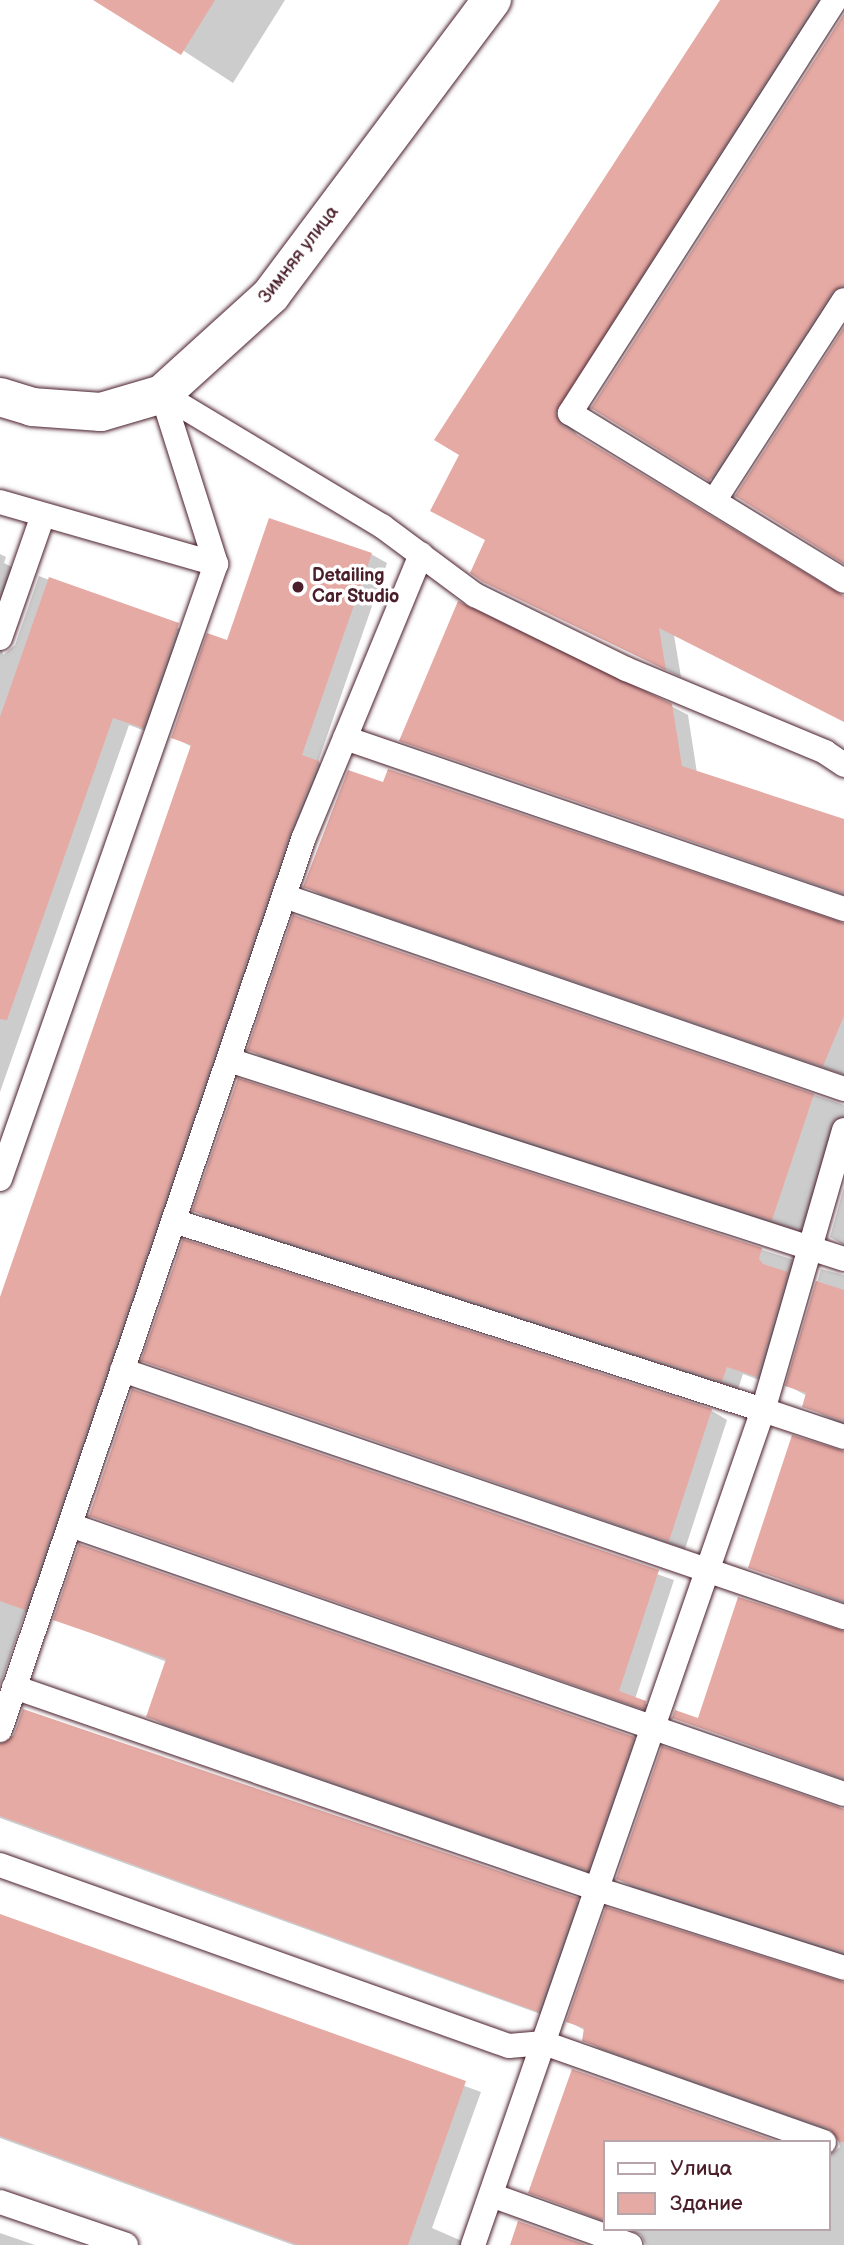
<!DOCTYPE html>
<meta charset="utf-8">
<style>
body{margin:0}
#map{position:relative;width:844px;height:2245px;overflow:hidden;background:#fff;font-family:"Balsamiq Sans",sans-serif}
div>[style]{position:absolute}
.shadow>*{inset:0;background:#0003}
.building>*{inset:0;background:#e5aaa4}
.roads{filter:drop-shadow(0 0 2px #4a1f2b) drop-shadow(0 0 2px #4a1f2b)}
.service>*{height:24px;margin:-12px;padding:0 12px;transform-origin:12px;border-radius:12px;background:#fff}
.tertiary>*{height:38px;margin:-19px;padding:0 19px;transform-origin:19px;border-radius:19px;background:#fff}
.dots>*{width:19px;height:19px;translate:-50% -50%;box-sizing:border-box;border:4px solid #fff;border-radius:50%}
span{translate:-50% -50%;white-space:nowrap;text-align:center;line-height:1.15;-webkit-text-stroke:7px #fff;paint-order:stroke}
.street-label{font-size:18px;color:#4a1f2b}
.poi-label{font-size:18px;color:#4a1f2b;font-weight:700}
.left{translate:0 -50%;text-align:left}
.legend{position:absolute;left:603px;top:2140px;width:228px;height:91px;box-sizing:border-box;background:#fff;border:2px solid #b7a5aa;margin:0;padding:9px 12px;list-style:none;font-size:21px;color:#4a1f2b}
.legend li{display:flex;align-items:center;gap:14px;height:35px}
.legend b{width:35px;border:2px solid #b7a5aa}
</style>
<div id="map">
<div class="shadow">
<div style="clip-path:polygon(106px 0,285px 0,233px 83px)"></div>
<div style="clip-path:polygon(722px 0,839px 0,570px 423px,578px 437px,844px 597px,844px 721px,674px 635px,681px 677px,484px 581px)"></div>
<div style="clip-path:polygon(844px 17px,844px 306px,726px 488px,593px 408px)"></div>
<div style="clip-path:polygon(0 554px,6px 557px,4px 563px,25px 574px,1px 644px,3px 655px,15px 645px,39px 576px,194px 634px,159px 736px,129px 725px,0 1092px)"></div>
<div style="clip-path:polygon(371px 554px,387px 563px,318px 762px,334px 772px,41px 1618px,25px 1612px,0 1685px,0 1303px,192px 747px,173px 737px,228px 642px)"></div>
<div style="clip-path:polygon(671px 706px,688px 715px,697px 773px,844px 821px,844px 895px,401px 740px)"></div>
<div style="clip-path:polygon(305px 886px,844px 924px,844px 1075px,321px 895px)"></div>
<div style="clip-path:polygon(294px 917px,844px 1105px,844px 1140px,816px 1237px,265px 1059px,249px 1049px)"></div>
<div style="clip-path:polygon(239px 1081px,791px 1259px,807px 1268px,773px 1385px,743px 1374px,738px 1389px,210px 1220px,194px 1210px)"></div>
<div style="clip-path:polygon(844px 1187px,844px 1245px,830px 1237px)"></div>
<div style="clip-path:polygon(184px 1242px,712px 1411px,727px 1420px,685px 1549px,143px 1360px)"></div>
<div style="clip-path:polygon(821px 1269px,844px 1275px,844px 1425px,804px 1406px,807px 1396px,787px 1385px)"></div>
<div style="clip-path:polygon(133px 1391px,674px 1580px,635px 1699px,661px 1711px,660px 1716px,91px 1515px)"></div>
<div style="clip-path:polygon(844px 1452px,844px 1603px,750px 1568px)"></div>
<div style="clip-path:polygon(55px 1619px,633px 1738px,649px 1747px,604px 1878px,164px 1725px,148px 1716px,167px 1662px)"></div>
<div style="clip-path:polygon(844px 1632px,844px 1780px,674px 1718px,699px 1720px)"></div>
<div style="clip-path:polygon(0 1704px,10px 1709px,1px 1745px,10px 1743px,24px 1711px,577px 1900px,593px 1909px,554px 2019px,0 1818px)"></div>
<div style="clip-path:polygon(844px 1809px,844px 1955px,634px 1888px,618px 1879px)"></div>
<div style="clip-path:polygon(0 1916px,481px 2092px,432px 2228px,471px 2245px,293px 2245px,0 2138px)"></div>
<div style="clip-path:polygon(844px 1984px,844px 2245px,646px 2245px,641px 2235px,625px 2229px,828px 2229px,828px 2156px,840px 2147px,837px 2133px,600px 2049px,584px 2040px,584px 2030px,568px 2021px)"></div>
<div style="clip-path:polygon(573px 2071px,604px 2142px,604px 2222px,530px 2192px)"></div>
<div style="clip-path:polygon(0 2233px,35px 2245px,0 2245px)"></div>
</div>
<div class="building">
<div style="clip-path:polygon(93px 0,215px 0,181px 55px)"></div>
<div style="clip-path:polygon(720px 0,817px 0,555px 413px,562px 426px,844px 596px,844px 722px,659px 628px,666px 670px,483px 582px,470px 573px,485px 540px,430px 511px,459px 455px,434px 440px)"></div>
<div style="clip-path:polygon(844px 14px,844px 285px,832px 292px,709px 481px,591px 408px)"></div>
<div style="clip-path:polygon(844px 327px,844px 564px,735px 496px)"></div>
<div style="clip-path:polygon(269px 518px,372px 553px,302px 755px,319px 761px,290px 832px,25px 1610px,0 1601px,0 1297px,191px 745px,171px 738px,207px 633px,227px 640px)"></div>
<div style="clip-path:polygon(49px 577px,179px 623px,143px 728px,113px 718px,7px 1020px,0 1019px,0 717px)"></div>
<div style="clip-path:polygon(458px 601px,672px 704px,682px 766px,844px 819px,844px 893px,399px 741px)"></div>
<div style="clip-path:polygon(388px 769px,844px 923px,844px 1016px,823px 1066px,303px 887px,348px 770px,383px 782px)"></div>
<div style="clip-path:polygon(293px 915px,814px 1094px,772px 1220px,247px 1050px)"></div>
<div style="clip-path:polygon(238px 1078px,762px 1248px,759px 1259px,763px 1264px,788px 1272px,757px 1377px,727px 1367px,722px 1381px,192px 1211px)"></div>
<div style="clip-path:polygon(183px 1239px,712px 1409px,669px 1541px,141px 1361px)"></div>
<div style="clip-path:polygon(816px 1281px,844px 1290px,844px 1421px,802px 1407px,806px 1393px,785px 1386px)"></div>
<div style="clip-path:polygon(132px 1389px,659px 1570px,619px 1691px,646px 1701px,644px 1709px,89px 1516px)"></div>
<div style="clip-path:polygon(792px 1435px,844px 1451px,844px 1601px,748px 1568px)"></div>
<div style="clip-path:polygon(79px 1544px,634px 1737px,588px 1870px,146px 1717px,166px 1659px,53px 1620px)"></div>
<div style="clip-path:polygon(738px 1597px,844px 1631px,844px 1778px,672px 1718px,675px 1710px,698px 1718px)"></div>
<div style="clip-path:polygon(23px 1709px,578px 1898px,538px 2012px,0 1816px,0 1744px,14px 1735px)"></div>
<div style="clip-path:polygon(662px 1746px,844px 1809px,844px 1952px,616px 1879px)"></div>
<div style="clip-path:polygon(606px 1907px,844px 1982px,844px 2142px,839px 2142px,829px 2128px,582px 2041px,584px 2028px,566px 2022px)"></div>
<div style="clip-path:polygon(0 1914px,466px 2081px,408px 2245px,298px 2245px,0 2136px)"></div>
<div style="clip-path:polygon(572px 2069px,779px 2142px,604px 2142px,604px 2220px,528px 2193px)"></div>
<div style="clip-path:polygon(518px 2221px,586px 2245px,510px 2245px)"></div>
</div>
<div class="roads">
<div class="service">
<div style="left:835px;top:0;width:491px;rotate:122.7deg"></div>
<div style="left:570px;top:413px;width:321px;rotate:31.5deg"></div>
<div style="left:162px;top:394px;width:257px;rotate:31deg"></div>
<div style="left:382px;top:526px;width:116px;rotate:36.6deg"></div>
<div style="left:475px;top:595px;width:168px;rotate:26.1deg"></div>
<div style="left:626px;top:669px;width:216px;rotate:22.6deg"></div>
<div style="left:825px;top:752px;width:23px;rotate:34deg"></div>
<div style="left:714px;top:501px;width:239px;rotate:-57.1deg"></div>
<div style="left:0;top:502px;width:225px;rotate:16deg"></div>
<div style="left:0;top:638px;width:130px;rotate:-70.7deg"></div>
<div style="left:345px;top:738px;width:527px;rotate:18.92deg"></div>
<div style="left:284px;top:896px;width:592px;rotate:19.02deg"></div>
<div style="left:229px;top:1060px;width:646px;rotate:17.93deg"></div>
<div style="left:844px;top:1130px;width:291px;rotate:106.1deg"></div>
<div style="left:763px;top:1410px;width:85px;rotate:18.4deg"></div>
<div style="left:0;top:1179px;width:652px;rotate:-70.65deg"></div>
<div style="left:216px;top:564px;width:178px;rotate:-107.6deg"></div>
<div style="left:174px;top:1221px;width:619px;rotate:17.79deg"></div>
<div style="left:763px;top:1410px;width:884px;rotate:109.15deg"></div>
<div style="left:122px;top:1370px;width:763px;rotate:18.89deg"></div>
<div style="left:70px;top:1525px;width:819px;rotate:19.16deg"></div>
<div style="left:14px;top:1687px;width:617px;rotate:19.11deg"></div>
<div style="left:597px;top:1889px;width:259px;rotate:17.7deg"></div>
<div style="left:0;top:1730px;width:943px;rotate:-71.2deg"></div>
<div style="left:304px;top:837px;width:306px;rotate:-67.5deg"></div>
<div style="left:0;top:1865px;width:540px;rotate:19.58deg"></div>
<div style="left:509px;top:2046px;width:35px;rotate:-5deg"></div>
<div style="left:544px;top:2043px;width:297px;rotate:19.5deg"></div>
<div style="left:491px;top:2195px;width:148px;rotate:19.8deg"></div>
<div style="left:0;top:2202px;width:133px;rotate:18.8deg"></div>
</div>
<div class="tertiary">
<div style="left:0;top:397px;width:34px;rotate:17deg"></div>
<div style="left:32px;top:407px;width:69px;rotate:4.1deg"></div>
<div style="left:101px;top:412px;width:64px;rotate:-16.4deg"></div>
<div style="left:162px;top:394px;width:147px;rotate:-42.2deg"></div>
<div style="left:271px;top:295px;width:369px;rotate:-53.2deg"></div>
</div>
</div>
<div class="dots">
<div style="left:298px;top:587px;background:#4a1f2b"></div>
</div>
<div class="street-label">
<span style="left:299px;top:255px;rotate:-52deg">Зимняя улица</span>
</div>
<div class="poi-label">
<span class="left" style="left:312px;top:587px">Detailing<br>Car Studio</span>
</div>
<ul class="legend">
<li><b style="height:9px;background:#fff"></b>Улица</li>
<li><b style="height:19px;background:#e5aaa4"></b>Здание</li>
</ul>
</div>
